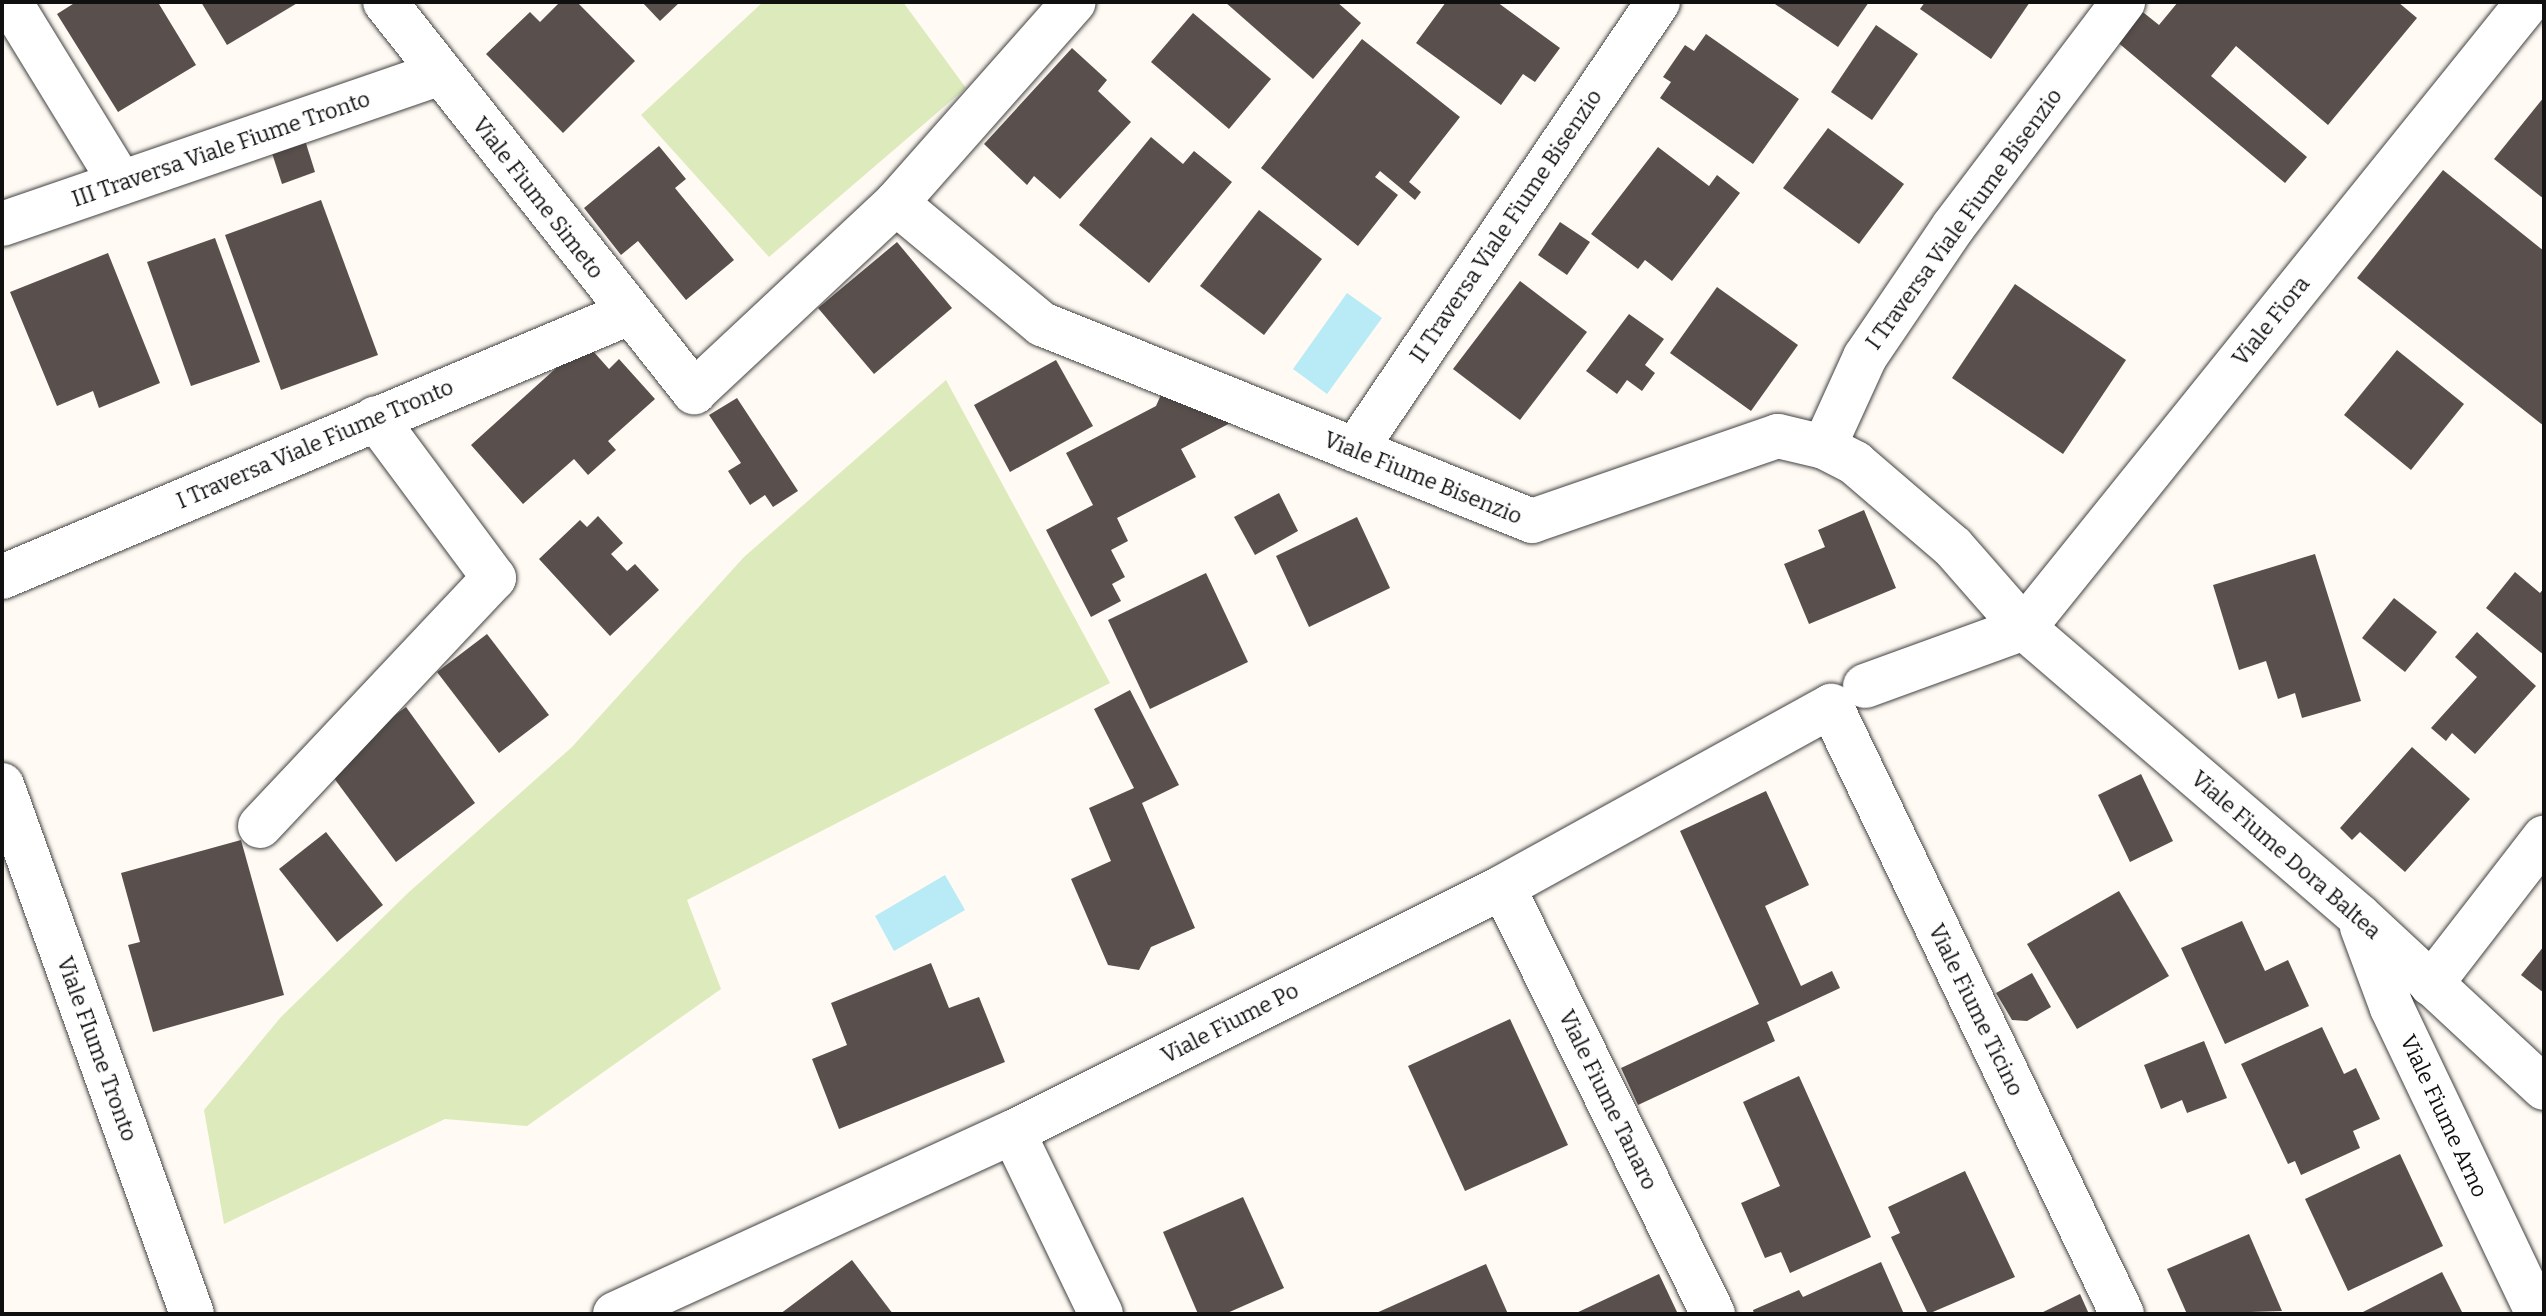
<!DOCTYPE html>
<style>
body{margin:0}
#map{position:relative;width:2546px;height:1316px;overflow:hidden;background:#fffaf3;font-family:Bitter,serif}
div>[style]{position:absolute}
.green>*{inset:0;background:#ddeabc}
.water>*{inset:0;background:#b8ebf6}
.building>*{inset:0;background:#594f4c}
.roads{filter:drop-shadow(0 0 2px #434343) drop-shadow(0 0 2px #434343)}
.minor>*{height:44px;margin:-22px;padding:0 22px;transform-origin:22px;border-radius:22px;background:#fff}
span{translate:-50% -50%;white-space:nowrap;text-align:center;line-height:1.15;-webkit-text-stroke:8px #fff;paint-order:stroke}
.street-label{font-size:22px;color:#101010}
.frame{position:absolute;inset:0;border:4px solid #101010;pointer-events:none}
</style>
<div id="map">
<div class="green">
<div style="clip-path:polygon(763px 2px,903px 2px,966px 88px,769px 257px,641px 115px)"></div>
<div style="clip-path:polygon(946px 380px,1110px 683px,687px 900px,721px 989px,527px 1126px,445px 1119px,224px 1224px,204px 1110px,281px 1017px,408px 893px,572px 747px,744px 557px)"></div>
</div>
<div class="water">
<div style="clip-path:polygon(1347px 293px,1382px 318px,1327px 394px,1293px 369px)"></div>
<div style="clip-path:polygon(945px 875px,965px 910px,894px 951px,875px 916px)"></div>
</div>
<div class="building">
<div style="clip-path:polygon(76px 2px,163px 2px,159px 4px,196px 65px,118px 112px,57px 14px)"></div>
<div style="clip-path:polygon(201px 2px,299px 2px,227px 45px)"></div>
<div style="clip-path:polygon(560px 2px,577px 2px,635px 61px,563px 133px,486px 54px,530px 12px,540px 22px)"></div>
<div style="clip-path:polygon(642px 2px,680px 2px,660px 21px)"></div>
<div style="clip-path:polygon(1225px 2px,1337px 2px,1361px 23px,1313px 79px)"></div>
<div style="clip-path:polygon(1446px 2px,1497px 2px,1560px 48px,1535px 82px,1523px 74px,1501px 105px,1416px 43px)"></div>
<div style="clip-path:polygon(1772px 2px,1869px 2px,1838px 47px)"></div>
<div style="clip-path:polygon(1925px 2px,2030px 2px,1991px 59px,1920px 9px)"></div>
<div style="clip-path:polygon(2178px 2px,2398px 2px,2417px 18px,2328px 125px,2236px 46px,2211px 76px,2307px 157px,2285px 183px,2109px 35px,2134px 5px,2159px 25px)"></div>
<div style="clip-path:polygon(1193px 13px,1271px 79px,1229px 129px,1151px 62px)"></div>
<div style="clip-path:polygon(1876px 25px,1918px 54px,1872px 120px,1831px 92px)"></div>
<div style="clip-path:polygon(1706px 34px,1799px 99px,1753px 164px,1660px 98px,1671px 82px,1663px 77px,1685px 45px,1694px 51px)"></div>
<div style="clip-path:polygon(1362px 39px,1460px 117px,1409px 182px,1421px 192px,1415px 200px,1380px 171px,1375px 177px,1398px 195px,1358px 246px,1261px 168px)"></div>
<div style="clip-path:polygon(1072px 48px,1107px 80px,1098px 91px,1131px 122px,1060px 199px,1034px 176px,1027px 185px,984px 144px)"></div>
<div style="clip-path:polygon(2544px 97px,2544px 199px,2494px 159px)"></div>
<div style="clip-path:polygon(1828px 128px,1904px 184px,1859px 244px,1783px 188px)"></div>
<div style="clip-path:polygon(304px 137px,315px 172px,282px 184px,270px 147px)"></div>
<div style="clip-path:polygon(1151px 137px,1183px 164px,1194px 151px,1232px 182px,1149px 283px,1079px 225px)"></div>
<div style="clip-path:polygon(659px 146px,686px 179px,675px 188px,734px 260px,686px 300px,638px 241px,621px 255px,584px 208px)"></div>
<div style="clip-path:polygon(1658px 147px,1709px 186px,1717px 175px,1740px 193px,1672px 281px,1645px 260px,1638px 269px,1591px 234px)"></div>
<div style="clip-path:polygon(2443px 170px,2544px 251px,2544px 426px,2357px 278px)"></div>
<div style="clip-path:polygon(321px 200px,378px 355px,281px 390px,225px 235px)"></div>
<div style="clip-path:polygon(1259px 210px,1322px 259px,1264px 335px,1200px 286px)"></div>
<div style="clip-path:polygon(1560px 222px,1590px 242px,1567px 275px,1538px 255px)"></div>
<div style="clip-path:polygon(215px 238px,260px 362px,191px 386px,147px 262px)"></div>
<div style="clip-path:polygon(897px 242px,952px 308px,874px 374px,818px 308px)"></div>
<div style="clip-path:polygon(108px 253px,160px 383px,99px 408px,93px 391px,57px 406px,10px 292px)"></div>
<div style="clip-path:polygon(1520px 281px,1587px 332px,1520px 420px,1453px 369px)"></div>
<div style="clip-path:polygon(2015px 284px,2126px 360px,2063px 454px,1952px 378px)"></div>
<div style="clip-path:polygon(1717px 287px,1798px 345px,1751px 411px,1670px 353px)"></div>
<div style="clip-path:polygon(1629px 314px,1664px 339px,1645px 365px,1655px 373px,1642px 391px,1627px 380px,1617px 394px,1586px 371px)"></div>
<div style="clip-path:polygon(585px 342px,609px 369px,619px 359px,655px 399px,608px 441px,616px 450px,588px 475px,574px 459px,523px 504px,471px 445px)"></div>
<div style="clip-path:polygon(2397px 350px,2464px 404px,2411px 470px,2344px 415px)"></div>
<div style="clip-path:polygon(1056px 360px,1093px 426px,1010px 472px,974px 405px)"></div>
<div style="clip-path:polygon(1164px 388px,1234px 421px,1181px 449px,1196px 477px,1117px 518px,1128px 541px,1111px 550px,1125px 577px,1112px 584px,1121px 601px,1091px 617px,1046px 530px,1093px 505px,1066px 453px,1156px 406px)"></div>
<div style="clip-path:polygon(737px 398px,798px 491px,773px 507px,765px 495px,750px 505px,728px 471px,741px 463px,709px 415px)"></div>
<div style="clip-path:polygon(1279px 493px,1298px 531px,1255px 555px,1234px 517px)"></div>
<div style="clip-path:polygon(1864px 510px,1896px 588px,1809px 624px,1784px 564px,1825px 547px,1818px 530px)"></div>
<div style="clip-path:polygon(598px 516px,623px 543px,611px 554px,627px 571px,635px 564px,659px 590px,610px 636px,539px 559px,580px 520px,587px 527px)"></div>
<div style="clip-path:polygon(1357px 517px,1390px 588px,1309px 627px,1276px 556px)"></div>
<div style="clip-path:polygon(2315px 554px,2361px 701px,2302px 718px,2295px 693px,2278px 699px,2266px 661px,2239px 670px,2213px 585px)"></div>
<div style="clip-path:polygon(2515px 572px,2540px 593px,2544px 588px,2544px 655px,2486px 608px)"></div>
<div style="clip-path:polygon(1206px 573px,1248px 662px,1150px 709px,1108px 620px)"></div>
<div style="clip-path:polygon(2394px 598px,2437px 632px,2405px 672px,2362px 638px)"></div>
<div style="clip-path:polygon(2477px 632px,2536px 686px,2475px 754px,2452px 733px,2446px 741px,2431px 728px,2477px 677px,2455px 657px)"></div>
<div style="clip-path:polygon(487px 634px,549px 715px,499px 753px,437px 672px)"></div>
<div style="clip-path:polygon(1130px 690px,1179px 785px,1142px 803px,1195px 928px,1151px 947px,1139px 970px,1108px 965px,1071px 879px,1111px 861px,1089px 808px,1134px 788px,1094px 709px)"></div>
<div style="clip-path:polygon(406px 707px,475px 803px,396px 862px,325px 766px)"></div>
<div style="clip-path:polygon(2412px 747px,2470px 799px,2405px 872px,2360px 832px,2352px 840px,2340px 828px)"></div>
<div style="clip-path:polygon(2141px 774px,2173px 841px,2130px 862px,2098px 795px)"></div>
<div style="clip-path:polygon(1766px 791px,1809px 885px,1765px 906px,1801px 986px,1832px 971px,1840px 988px,1767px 1022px,1775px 1041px,1638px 1105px,1621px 1068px,1759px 1004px,1680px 831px)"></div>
<div style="clip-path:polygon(326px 832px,383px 905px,337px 942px,279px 869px)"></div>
<div style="clip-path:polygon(241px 840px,284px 995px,153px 1032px,128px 945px,140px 942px,121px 873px)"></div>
<div style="clip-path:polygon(2119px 891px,2169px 976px,2077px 1029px,2027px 944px)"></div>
<div style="clip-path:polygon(2242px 921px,2265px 971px,2288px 960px,2309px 1006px,2225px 1044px,2181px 948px)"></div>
<div style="clip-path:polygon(2544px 946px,2544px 993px,2521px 975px)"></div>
<div style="clip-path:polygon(931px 963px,949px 1008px,979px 997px,1005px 1062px,839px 1129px,812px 1059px,847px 1045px,831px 1003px)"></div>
<div style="clip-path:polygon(2032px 973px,2051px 1007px,2027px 1021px,2012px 1020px,1996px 993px)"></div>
<div style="clip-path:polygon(1510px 1019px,1568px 1145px,1465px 1191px,1408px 1066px)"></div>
<div style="clip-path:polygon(2322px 1027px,2344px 1074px,2356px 1068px,2380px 1119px,2353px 1131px,2360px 1148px,2301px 1175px,2295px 1161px,2288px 1164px,2241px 1064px)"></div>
<div style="clip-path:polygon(2204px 1041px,2227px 1098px,2187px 1113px,2182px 1100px,2161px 1109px,2144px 1065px)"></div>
<div style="clip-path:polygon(1799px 1076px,1871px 1237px,1790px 1273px,1781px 1252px,1765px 1258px,1741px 1203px,1780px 1186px,1743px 1102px)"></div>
<div style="clip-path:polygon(2400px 1154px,2443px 1246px,2348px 1291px,2305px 1199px)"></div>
<div style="clip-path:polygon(1965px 1171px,2015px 1277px,1928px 1314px,1891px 1237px,1900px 1233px,1888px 1207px)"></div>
<div style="clip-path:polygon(1243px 1197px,1284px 1288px,1225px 1314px,1198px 1314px,1163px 1232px)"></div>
<div style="clip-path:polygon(2249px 1234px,2282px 1311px,2187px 1314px,2167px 1269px)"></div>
<div style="clip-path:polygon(852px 1260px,893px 1314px,780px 1314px)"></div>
<div style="clip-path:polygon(1881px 1262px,1904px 1314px,1754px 1314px,1753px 1310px,1799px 1290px,1803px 1297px)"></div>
<div style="clip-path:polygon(1486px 1264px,1508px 1314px,1374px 1314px)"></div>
<div style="clip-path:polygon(2442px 1272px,2463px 1314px,2359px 1314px)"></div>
<div style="clip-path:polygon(1659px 1274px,1678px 1314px,1574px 1314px)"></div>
<div style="clip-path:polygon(2080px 1294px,2089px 1314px,2039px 1314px)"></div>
</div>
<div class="roads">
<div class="minor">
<div style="left:10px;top:2px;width:212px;rotate:58.5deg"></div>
<div style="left:385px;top:2px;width:498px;rotate:51.6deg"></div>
<div style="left:694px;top:392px;width:277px;rotate:-43.1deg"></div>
<div style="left:896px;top:203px;width:268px;rotate:-48.5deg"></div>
<div style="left:896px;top:203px;width:190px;rotate:39.7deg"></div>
<div style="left:1042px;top:324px;width:528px;rotate:21.9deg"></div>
<div style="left:1532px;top:521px;width:260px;rotate:-19.1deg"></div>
<div style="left:1778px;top:436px;width:47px;rotate:13.4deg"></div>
<div style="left:1824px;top:447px;width:35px;rotate:27deg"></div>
<div style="left:1855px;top:463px;width:129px;rotate:40.6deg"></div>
<div style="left:1953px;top:547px;width:108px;rotate:48.8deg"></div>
<div style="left:2024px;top:628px;width:440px;rotate:40.7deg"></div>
<div style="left:2358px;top:915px;width:254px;rotate:42.9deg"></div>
<div style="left:2px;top:224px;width:463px;rotate:-19deg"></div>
<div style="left:1824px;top:447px;width:99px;rotate:-65.5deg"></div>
<div style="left:1865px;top:357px;width:157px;rotate:-55.9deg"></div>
<div style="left:1953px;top:227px;width:282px;rotate:-52.9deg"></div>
<div style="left:1355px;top:450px;width:541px;rotate:-55.93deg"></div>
<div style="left:2px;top:577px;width:680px;rotate:-22.83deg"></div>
<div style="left:2024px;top:628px;width:804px;rotate:-51.16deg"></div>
<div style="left:1865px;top:686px;width:169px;rotate:-20deg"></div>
<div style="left:2px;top:785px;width:562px;rotate:70.24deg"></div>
<div style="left:260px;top:826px;width:341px;rotate:-46.7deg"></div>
<div style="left:494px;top:578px;width:199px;rotate:-126.6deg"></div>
<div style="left:1503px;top:887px;width:476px;rotate:63.8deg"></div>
<div style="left:2362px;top:927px;width:86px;rotate:69.7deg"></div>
<div style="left:2392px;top:1008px;width:339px;rotate:64.5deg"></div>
<div style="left:2431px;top:984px;width:185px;rotate:-52.3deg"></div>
<div style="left:1013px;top:1132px;width:202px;rotate:64.2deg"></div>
<div style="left:615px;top:1314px;width:438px;rotate:-24.6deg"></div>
<div style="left:1013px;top:1132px;width:548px;rotate:-26.57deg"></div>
<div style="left:1503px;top:887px;width:375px;rotate:-28.9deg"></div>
<div style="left:1831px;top:706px;width:674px;rotate:64.42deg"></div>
</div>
</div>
<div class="street-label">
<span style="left:221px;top:149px;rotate:-19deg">III Traversa Viale Fiume Tronto</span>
<span style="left:538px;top:198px;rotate:52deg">Viale Fiume Simeto</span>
<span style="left:1964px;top:219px;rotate:-54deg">I Traversa Viale Fiume Bisenzio</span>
<span style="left:1506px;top:226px;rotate:-56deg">II Traversa Viale Fiume Bisenzio</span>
<span style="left:2271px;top:321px;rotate:-51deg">Viale Fiora</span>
<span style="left:315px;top:444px;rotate:-23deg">I Traversa Viale Fiume Tronto</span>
<span style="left:1423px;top:478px;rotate:22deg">Viale Fiume Bisenzio</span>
<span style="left:2286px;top:855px;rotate:41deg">Viale Fiume Dora Baltea</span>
<span style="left:1976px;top:1010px;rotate:64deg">Viale Fiume Ticino</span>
<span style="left:1230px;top:1023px;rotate:-27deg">Viale Fiume Po</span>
<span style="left:97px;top:1049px;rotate:70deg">Viale FIume Tronto</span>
<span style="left:1608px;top:1100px;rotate:64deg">Viale Fiume Tanaro</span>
<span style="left:2444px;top:1116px;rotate:65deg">Viale Fiume Arno</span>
</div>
<div class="frame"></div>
</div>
